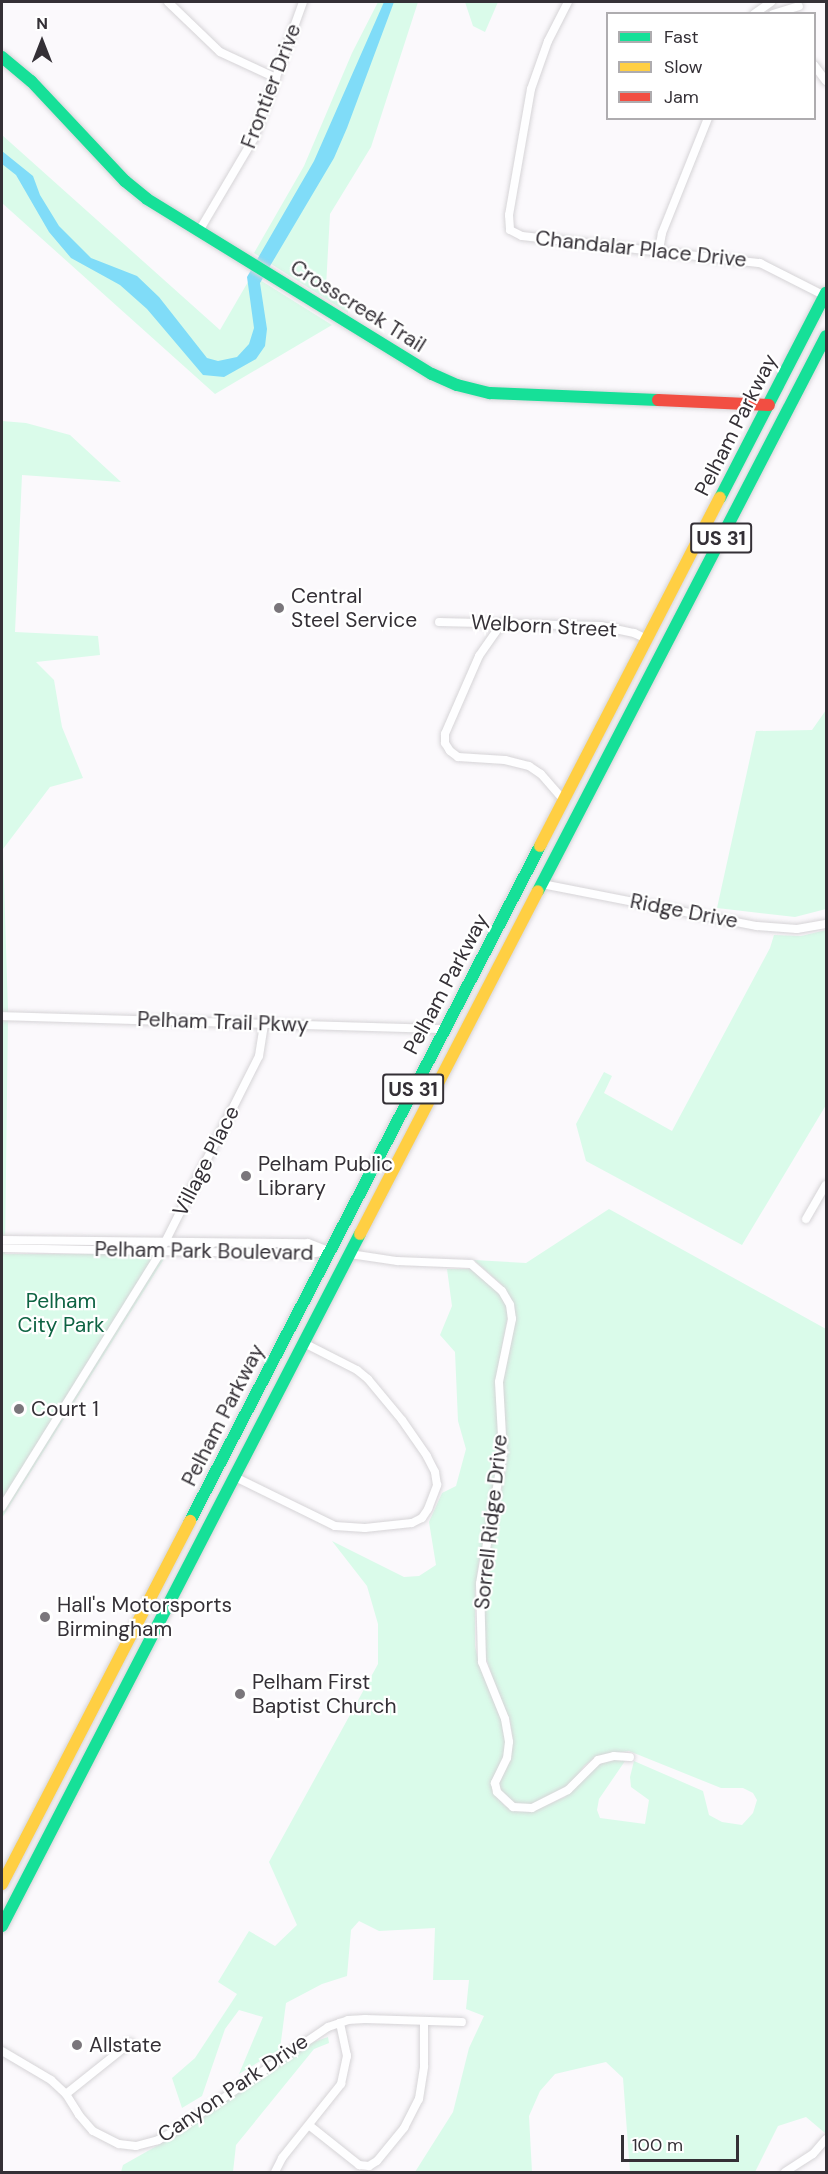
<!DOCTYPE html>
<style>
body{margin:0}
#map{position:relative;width:828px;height:2174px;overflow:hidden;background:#fbf9fc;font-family:"DM Sans",sans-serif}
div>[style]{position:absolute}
.green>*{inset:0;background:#dafbea}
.water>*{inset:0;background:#80dcf8}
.roads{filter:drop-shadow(0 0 2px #d6d4d7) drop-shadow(0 0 2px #d6d4d7)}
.street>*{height:8px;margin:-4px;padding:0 4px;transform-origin:4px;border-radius:4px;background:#fefeff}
.fast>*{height:12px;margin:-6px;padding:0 6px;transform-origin:6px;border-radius:6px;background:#16e098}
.slow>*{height:12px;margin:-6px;padding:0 6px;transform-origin:6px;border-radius:6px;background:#ffcf43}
.jam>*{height:12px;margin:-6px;padding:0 6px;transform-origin:6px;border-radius:6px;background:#f24e42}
.dots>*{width:16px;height:16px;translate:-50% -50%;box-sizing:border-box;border:3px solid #fff;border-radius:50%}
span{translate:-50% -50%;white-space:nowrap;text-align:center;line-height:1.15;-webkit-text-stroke:4.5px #fff;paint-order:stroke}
.shield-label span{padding:2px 4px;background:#fff;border:2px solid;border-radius:4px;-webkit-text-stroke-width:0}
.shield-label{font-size:20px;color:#343036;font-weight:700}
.street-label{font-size:21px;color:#343036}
.poi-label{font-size:21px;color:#343036}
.left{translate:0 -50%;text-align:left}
.park-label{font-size:21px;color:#0e6343}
.frame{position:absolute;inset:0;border:3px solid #343036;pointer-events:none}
.legend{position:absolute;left:606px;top:12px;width:210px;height:108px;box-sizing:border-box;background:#fff;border:2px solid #aeacaf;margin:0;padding:8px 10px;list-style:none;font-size:18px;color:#343036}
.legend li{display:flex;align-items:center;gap:12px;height:30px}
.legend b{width:30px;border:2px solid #aeacaf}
.north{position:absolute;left:12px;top:12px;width:60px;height:60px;-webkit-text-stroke:4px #fff;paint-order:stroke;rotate:0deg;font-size:16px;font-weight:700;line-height:24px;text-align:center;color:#343036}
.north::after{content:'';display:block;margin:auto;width:21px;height:27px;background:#343036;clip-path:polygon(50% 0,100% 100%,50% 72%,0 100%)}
.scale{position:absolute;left:621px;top:2135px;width:118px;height:27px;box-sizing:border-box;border:3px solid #343036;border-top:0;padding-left:8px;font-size:18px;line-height:21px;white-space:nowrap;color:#343036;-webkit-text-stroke:4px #fff;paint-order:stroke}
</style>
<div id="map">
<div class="green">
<div style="clip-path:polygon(378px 2px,418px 2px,371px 147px,330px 214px,326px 287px,348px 309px,348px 313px,254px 253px,304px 166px,352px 53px)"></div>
<div style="clip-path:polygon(465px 2px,498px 2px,485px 32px,473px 26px)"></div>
<div style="clip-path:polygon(2px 135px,220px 330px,252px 275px,332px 325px,215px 394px,2px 203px)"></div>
<div style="clip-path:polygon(2px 421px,26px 423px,70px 435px,121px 482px,22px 475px,15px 632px,98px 636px,100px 655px,36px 662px,54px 680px,62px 727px,83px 778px,50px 787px,3px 849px,8px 1012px,5px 1254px,167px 1254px,2px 1518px)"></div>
<div style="clip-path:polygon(826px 710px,826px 909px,795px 917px,717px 908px,756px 731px,812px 730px)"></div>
<div style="clip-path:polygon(826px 930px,826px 1105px,742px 1245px,586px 1161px,576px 1124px,604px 1072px,612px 1076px,604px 1093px,672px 1131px,770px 948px,774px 935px,801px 936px)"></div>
<div style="clip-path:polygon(609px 1209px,826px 1329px,826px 2130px,825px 2133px,806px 2117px,778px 2126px,755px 2172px,630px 2172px,623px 2078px,606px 2062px,555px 2074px,540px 2091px,529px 2116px,532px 2172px,415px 2172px,453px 2112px,469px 2048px,484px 2016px,466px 2009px,469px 1980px,433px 1980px,435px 1928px,379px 1931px,359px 1921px,351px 1930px,347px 1976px,322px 1984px,286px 2003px,280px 2049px,239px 2074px,263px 2017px,239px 2010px,225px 2029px,202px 2096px,182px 2108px,172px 2078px,195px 2058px,237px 1994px,218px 1982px,249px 1931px,275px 1946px,297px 1925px,269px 1862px,378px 1664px,378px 1624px,367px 1586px,332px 1541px,404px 1577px,419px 1576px,436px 1565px,429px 1522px,442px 1493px,456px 1486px,466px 1449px,458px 1421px,455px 1352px,440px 1335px,452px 1306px,447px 1269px,473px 1269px,505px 1297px,509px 1310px,497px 1374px,499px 1472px,479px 1560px,475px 1594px,475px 1646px,479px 1663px,503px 1722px,505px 1740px,505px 1753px,493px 1793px,505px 1806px,518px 1811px,538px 1809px,565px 1797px,591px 1768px,601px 1762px,618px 1758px,625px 1761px,599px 1799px,597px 1810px,600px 1818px,645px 1824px,649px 1800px,631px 1787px,630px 1777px,634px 1761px,703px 1791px,709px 1815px,722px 1822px,742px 1825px,753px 1813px,757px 1800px,753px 1793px,743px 1788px,721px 1788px,629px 1751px,597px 1756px,584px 1766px,571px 1784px,529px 1807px,514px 1804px,497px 1787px,513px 1740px,510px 1720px,497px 1692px,483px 1647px,483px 1593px,485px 1563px,505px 1474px,507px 1451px,502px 1376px,514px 1328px,515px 1309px,502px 1285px,474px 1260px,526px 1263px)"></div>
<div style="clip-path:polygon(328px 2037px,329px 2043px,314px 2049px,236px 2145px,233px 2172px,121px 2172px,123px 2165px,169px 2139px,308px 2044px)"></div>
</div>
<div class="water">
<div style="clip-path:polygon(384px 2px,394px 2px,347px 128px,334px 158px,260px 283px,267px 329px,265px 346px,256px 359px,224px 377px,203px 375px,147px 309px,120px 285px,71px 258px,49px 232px,16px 175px,2px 164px,2px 151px,33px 176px,40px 195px,59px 226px,91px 258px,137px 276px,159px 297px,207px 358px,218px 361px,237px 357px,249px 344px,254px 328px,247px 277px,314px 161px)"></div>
</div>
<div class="roads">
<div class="street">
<div style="left:168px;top:2px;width:72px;rotate:43.9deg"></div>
<div style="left:220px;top:52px;width:62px;rotate:24.9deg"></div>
<div style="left:568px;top:2px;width:44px;rotate:117.1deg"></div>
<div style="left:548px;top:41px;width:51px;rotate:109.5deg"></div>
<div style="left:531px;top:89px;width:128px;rotate:99.9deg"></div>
<div style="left:509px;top:215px;width:15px;rotate:86deg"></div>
<div style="left:510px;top:230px;width:13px;rotate:27deg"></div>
<div style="left:522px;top:236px;width:240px;rotate:6.5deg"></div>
<div style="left:760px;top:263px;width:73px;rotate:26.9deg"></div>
<div style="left:754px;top:14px;width:21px;rotate:-35deg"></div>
<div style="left:773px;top:14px;width:27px;rotate:-17deg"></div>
<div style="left:814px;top:65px;width:20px;rotate:53deg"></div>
<div style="left:199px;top:231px;width:108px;rotate:-59.4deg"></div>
<div style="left:254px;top:138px;width:145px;rotate:-70.2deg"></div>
<div style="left:659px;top:250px;width:17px;rotate:-80deg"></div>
<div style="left:662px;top:233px;width:124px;rotate:-68.2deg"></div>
<div style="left:439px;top:622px;width:162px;rotate:1.4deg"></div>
<div style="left:601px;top:626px;width:34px;rotate:12deg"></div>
<div style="left:634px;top:633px;width:14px;rotate:25deg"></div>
<div style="left:502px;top:623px;width:40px;rotate:124.9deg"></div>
<div style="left:479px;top:656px;width:85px;rotate:113.6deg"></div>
<div style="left:445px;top:734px;width:9px;rotate:90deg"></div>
<div style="left:445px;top:743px;width:9px;rotate:58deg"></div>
<div style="left:450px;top:751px;width:10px;rotate:37deg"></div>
<div style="left:458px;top:757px;width:47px;rotate:3.7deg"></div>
<div style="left:505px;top:760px;width:25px;rotate:14deg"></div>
<div style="left:529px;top:766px;width:14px;rotate:34deg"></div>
<div style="left:541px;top:774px;width:35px;rotate:49deg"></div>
<div style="left:542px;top:884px;width:219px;rotate:11.1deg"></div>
<div style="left:757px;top:926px;width:40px;rotate:4.3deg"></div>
<div style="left:797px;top:929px;width:29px;rotate:-10deg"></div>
<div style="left:2px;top:1016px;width:442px;rotate:1.7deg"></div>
<div style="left:806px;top:1219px;width:39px;rotate:-60deg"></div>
<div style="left:2px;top:1240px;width:306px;rotate:0.6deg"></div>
<div style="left:308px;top:1243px;width:22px;rotate:21deg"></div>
<div style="left:329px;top:1251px;width:21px;rotate:172deg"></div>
<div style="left:308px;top:1254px;width:306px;rotate:-178.9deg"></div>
<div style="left:350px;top:1254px;width:48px;rotate:8.5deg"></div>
<div style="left:397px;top:1261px;width:74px;rotate:2.3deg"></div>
<div style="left:471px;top:1264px;width:41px;rotate:41.1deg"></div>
<div style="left:502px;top:1291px;width:16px;rotate:60deg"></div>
<div style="left:510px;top:1305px;width:14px;rotate:82deg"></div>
<div style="left:512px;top:1319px;width:64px;rotate:101.7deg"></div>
<div style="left:499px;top:1382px;width:71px;rotate:86.8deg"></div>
<div style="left:503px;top:1453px;width:133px;rotate:100deg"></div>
<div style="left:480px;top:1584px;width:78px;rotate:88.5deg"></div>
<div style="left:482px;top:1662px;width:61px;rotate:68deg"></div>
<div style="left:505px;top:1719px;width:23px;rotate:80deg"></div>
<div style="left:509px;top:1742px;width:16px;rotate:97deg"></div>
<div style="left:507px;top:1758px;width:28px;rotate:116deg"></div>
<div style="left:495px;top:1783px;width:9px;rotate:77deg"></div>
<div style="left:497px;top:1792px;width:22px;rotate:43deg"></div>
<div style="left:513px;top:1807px;width:19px;rotate:3deg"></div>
<div style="left:532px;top:1808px;width:40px;rotate:-26.6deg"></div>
<div style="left:568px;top:1790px;width:42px;rotate:-45deg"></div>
<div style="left:598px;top:1760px;width:16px;rotate:-14deg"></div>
<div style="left:614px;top:1756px;width:16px;rotate:4deg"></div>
<div style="left:235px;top:1477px;width:111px;rotate:26.1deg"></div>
<div style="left:335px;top:1526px;width:30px;rotate:4deg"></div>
<div style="left:365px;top:1528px;width:47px;rotate:-6.1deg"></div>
<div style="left:412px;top:1523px;width:11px;rotate:-27deg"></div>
<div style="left:422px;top:1518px;width:11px;rotate:-56deg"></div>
<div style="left:428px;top:1509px;width:26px;rotate:-69deg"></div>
<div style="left:437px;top:1485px;width:13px;rotate:-99deg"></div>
<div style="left:435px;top:1472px;width:18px;rotate:-117deg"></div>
<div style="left:427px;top:1456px;width:44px;rotate:-124.8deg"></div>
<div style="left:402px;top:1420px;width:53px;rotate:-129.7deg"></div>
<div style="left:368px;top:1379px;width:14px;rotate:-141deg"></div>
<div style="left:357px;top:1370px;width:59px;rotate:-153deg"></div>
<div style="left:2px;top:1507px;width:296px;rotate:-58.1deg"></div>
<div style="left:158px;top:1256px;width:224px;rotate:-63.2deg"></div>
<div style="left:259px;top:1056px;width:33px;rotate:-81deg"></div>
<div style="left:2px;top:2051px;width:57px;rotate:30.6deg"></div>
<div style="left:51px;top:2080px;width:21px;rotate:43deg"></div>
<div style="left:66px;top:2094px;width:25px;rotate:58deg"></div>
<div style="left:79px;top:2115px;width:21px;rotate:49deg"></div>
<div style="left:93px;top:2131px;width:29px;rotate:27deg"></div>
<div style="left:119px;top:2144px;width:17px;rotate:7deg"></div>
<div style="left:136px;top:2146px;width:23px;rotate:-15deg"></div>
<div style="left:158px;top:2140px;width:19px;rotate:-28deg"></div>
<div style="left:175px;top:2131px;width:185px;rotate:-34.2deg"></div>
<div style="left:328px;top:2027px;width:21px;rotate:-19deg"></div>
<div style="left:348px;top:2020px;width:17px;rotate:-3deg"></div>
<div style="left:365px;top:2019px;width:97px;rotate:1.8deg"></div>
<div style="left:66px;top:2094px;width:82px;rotate:-38.6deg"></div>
<div style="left:310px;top:2126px;width:63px;rotate:38.5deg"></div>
<div style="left:359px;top:2165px;width:10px;rotate:6deg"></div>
<div style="left:369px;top:2166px;width:9px;rotate:-32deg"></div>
<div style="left:377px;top:2161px;width:43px;rotate:-50.7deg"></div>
<div style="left:404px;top:2128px;width:33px;rotate:-63deg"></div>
<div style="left:419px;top:2099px;width:33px;rotate:-81deg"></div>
<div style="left:424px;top:2066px;width:45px;rotate:-90deg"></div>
<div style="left:275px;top:2172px;width:16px;rotate:-63deg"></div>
<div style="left:282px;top:2158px;width:95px;rotate:-51.4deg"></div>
<div style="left:341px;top:2084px;width:29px;rotate:-78deg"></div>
<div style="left:347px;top:2056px;width:34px;rotate:-102deg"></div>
<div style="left:785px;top:2172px;width:33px;rotate:-33deg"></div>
<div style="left:813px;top:2154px;width:20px;rotate:-49deg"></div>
</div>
<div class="fast">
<div style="left:2px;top:57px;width:38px;rotate:40deg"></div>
<div style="left:31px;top:81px;width:137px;rotate:46.8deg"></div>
<div style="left:125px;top:181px;width:28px;rotate:39deg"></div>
<div style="left:147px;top:199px;width:334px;rotate:31.6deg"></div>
<div style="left:432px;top:374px;width:27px;rotate:24deg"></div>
<div style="left:457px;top:385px;width:34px;rotate:14deg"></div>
<div style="left:490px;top:393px;width:168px;rotate:2.4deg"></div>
<div style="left:720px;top:498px;width:231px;rotate:-62.7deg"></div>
<div style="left:538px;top:891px;width:625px;rotate:-62.57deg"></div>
<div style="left:190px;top:1521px;width:760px;rotate:-62.59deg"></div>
<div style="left:2px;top:1926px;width:779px;rotate:-62.65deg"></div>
</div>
<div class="slow">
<div style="left:540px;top:846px;width:392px;rotate:-62.7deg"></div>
<div style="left:360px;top:1234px;width:386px;rotate:-62.6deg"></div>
<div style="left:2px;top:1884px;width:409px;rotate:-62.6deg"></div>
</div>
<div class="jam">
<div style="left:658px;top:400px;width:111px;rotate:2.6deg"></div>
</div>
</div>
<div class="dots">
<div style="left:279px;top:608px;background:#7a767b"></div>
<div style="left:246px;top:1176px;background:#7a767b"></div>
<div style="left:19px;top:1409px;background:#7a767b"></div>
<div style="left:45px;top:1617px;background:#7a767b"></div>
<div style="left:240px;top:1694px;background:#7a767b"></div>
<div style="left:77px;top:2045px;background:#7a767b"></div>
</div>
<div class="shield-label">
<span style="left:721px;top:538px">US 31</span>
<span style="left:413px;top:1089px">US 31</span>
</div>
<div class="street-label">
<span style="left:271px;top:86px;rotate:-69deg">Frontier Drive</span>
<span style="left:641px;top:249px;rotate:6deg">Chandalar Place Drive</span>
<span style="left:358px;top:306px;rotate:32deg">Crosscreek Trail</span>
<span style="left:736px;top:425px;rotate:-63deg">Pelham Parkway</span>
<span style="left:544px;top:626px;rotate:3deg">Welborn Street</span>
<span style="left:684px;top:911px;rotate:11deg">Ridge Drive</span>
<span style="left:446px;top:984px;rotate:-62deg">Pelham Parkway</span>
<span style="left:223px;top:1022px;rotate:2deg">Pelham Trail Pkwy</span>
<span style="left:206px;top:1161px;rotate:-63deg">Village Place</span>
<span style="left:204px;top:1251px;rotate:1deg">Pelham Park Boulevard</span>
<span style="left:223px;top:1415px;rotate:-63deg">Pelham Parkway</span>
<span style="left:491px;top:1522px;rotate:-84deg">Sorrell Ridge Drive</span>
<span style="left:233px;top:2088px;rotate:-34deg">Canyon Park Drive</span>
</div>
<div class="poi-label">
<span class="left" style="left:291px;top:608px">Central<br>Steel Service</span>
<span class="left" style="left:258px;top:1176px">Pelham Public<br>Library</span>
<span class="left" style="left:31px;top:1409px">Court 1</span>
<span class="left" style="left:57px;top:1617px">Hall's Motorsports<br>Birmingham</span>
<span class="left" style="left:252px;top:1694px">Pelham First<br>Baptist Church</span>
<span class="left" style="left:89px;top:2045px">Allstate</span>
</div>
<div class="park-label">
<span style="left:61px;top:1313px">Pelham<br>City Park</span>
</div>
<div class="frame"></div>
<ul class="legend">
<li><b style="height:8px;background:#16e098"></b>Fast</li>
<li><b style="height:8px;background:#ffcf43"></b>Slow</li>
<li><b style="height:8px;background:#f24e42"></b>Jam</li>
</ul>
<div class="north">N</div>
<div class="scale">100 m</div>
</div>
